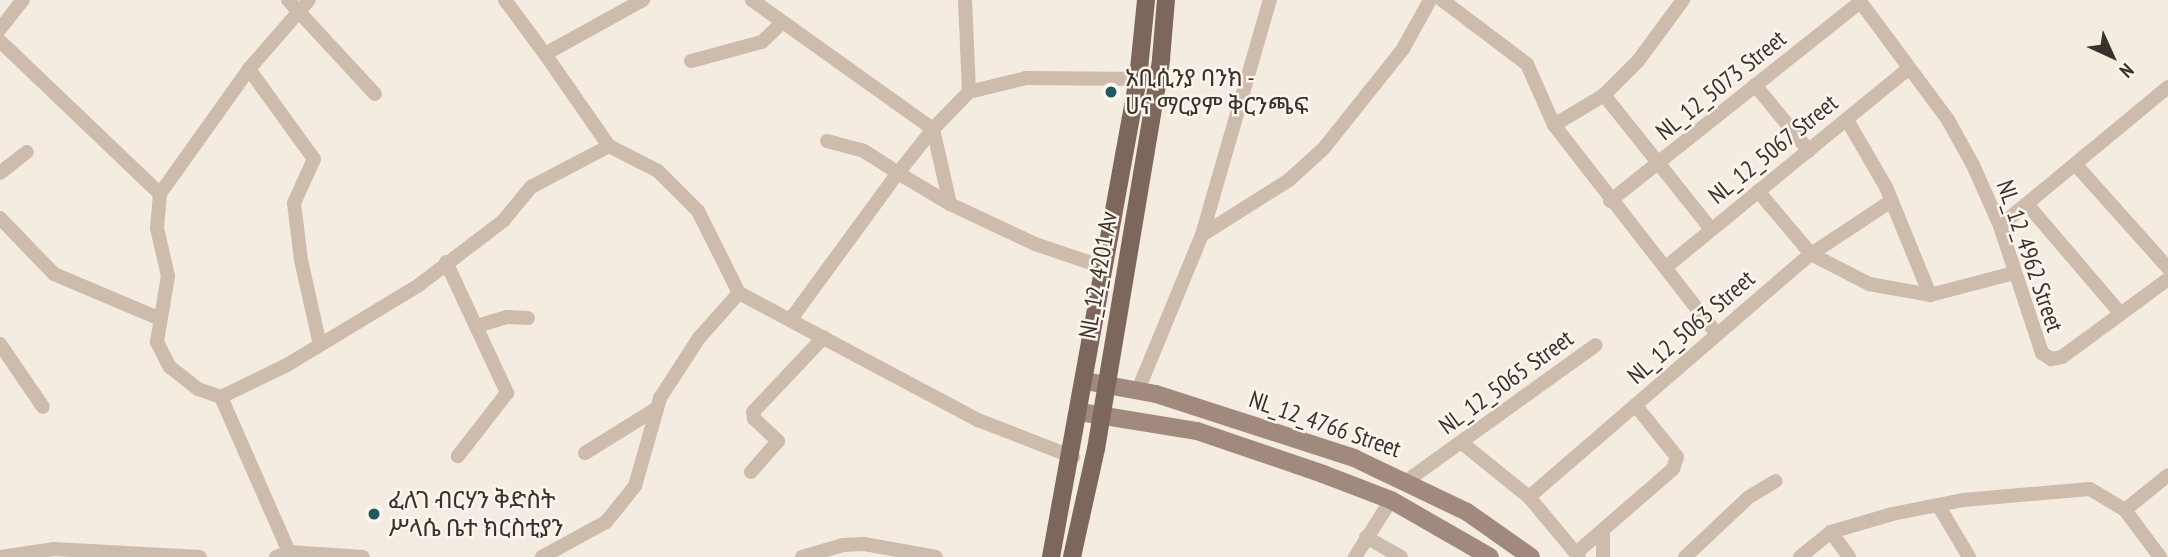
<!DOCTYPE html>
<meta charset="utf-8">
<style>
body{margin:0}
#map{position:relative;width:2168px;height:557px;overflow:hidden;background:#f4ebe1;font-family:"PT Sans Narrow","Noto Sans Ethiopic",sans-serif}
div>[style]{position:absolute}
.street>*{height:14px;margin:-7px;padding:0 7px;transform-origin:7px;border-radius:7px;background:#cdbbac}
.secondary>*{height:18px;margin:-9px;padding:0 9px;transform-origin:9px;border-radius:9px;background:#a18a7d}
.primary>*{height:18px;margin:-9px;padding:0 9px;transform-origin:9px;border-radius:9px;background:#7d675c}
.dots>*{width:19px;height:19px;translate:-50% -50%;box-sizing:border-box;border:4px solid #fbf5ee;border-radius:50%}
span{translate:-50% -50%;white-space:nowrap;text-align:center;line-height:1.15;-webkit-text-stroke:5px #fbf5ee;paint-order:stroke}
.poi-label{font-size:24px;color:#3b302b}
.left{translate:0 -50%;text-align:left}
.street-label{font-size:24px;color:#3b302b}
.north{position:absolute;left:2077px;top:21px;width:70px;height:70px;-webkit-text-stroke:5px #fbf5ee;paint-order:stroke;rotate:135deg;font-size:19px;font-weight:700;line-height:28px;text-align:center;color:#3b302b}
.north::after{content:'';display:block;margin:auto;width:24px;height:32px;background:#3b302b;clip-path:polygon(50% 0,100% 100%,50% 72%,0 100%)}
</style>
<div id="map">
<div class="street">
<div style="left:288px;top:0;width:128px;rotate:47.2deg"></div>
<div style="left:309px;top:0;width:91px;rotate:131deg"></div>
<div style="left:249px;top:69px;width:153px;rotate:125.5deg"></div>
<div style="left:160px;top:194px;width:34px;rotate:95deg"></div>
<div style="left:157px;top:228px;width:49px;rotate:77.1deg"></div>
<div style="left:168px;top:276px;width:67px;rotate:99.5deg"></div>
<div style="left:157px;top:342px;width:28px;rotate:63deg"></div>
<div style="left:170px;top:367px;width:36px;rotate:38deg"></div>
<div style="left:198px;top:389px;width:24px;rotate:19deg"></div>
<div style="left:221px;top:397px;width:73px;rotate:-25.9deg"></div>
<div style="left:287px;top:365px;width:154px;rotate:-31.2deg"></div>
<div style="left:419px;top:285px;width:106px;rotate:-37.3deg"></div>
<div style="left:503px;top:221px;width:44px;rotate:-50.5deg"></div>
<div style="left:531px;top:187px;width:88px;rotate:-27.7deg"></div>
<div style="left:609px;top:146px;width:55px;rotate:27deg"></div>
<div style="left:658px;top:171px;width:57px;rotate:45deg"></div>
<div style="left:698px;top:211px;width:92px;rotate:63.4deg"></div>
<div style="left:739px;top:293px;width:271px;rotate:28deg"></div>
<div style="left:978px;top:420px;width:102px;rotate:21.3deg"></div>
<div style="left:505px;top:0;width:67px;rotate:53.5deg"></div>
<div style="left:545px;top:54px;width:112px;rotate:-28.9deg"></div>
<div style="left:752px;top:0;width:222px;rotate:35.5deg"></div>
<div style="left:933px;top:129px;width:52px;rotate:-45.8deg"></div>
<div style="left:969px;top:92px;width:59px;rotate:-13.8deg"></div>
<div style="left:1026px;top:78px;width:112px;rotate:0.5deg"></div>
<div style="left:965px;top:0;width:92px;rotate:87.5deg"></div>
<div style="left:1442px;top:0;width:106px;rotate:37deg"></div>
<div style="left:1527px;top:64px;width:67px;rotate:66.1deg"></div>
<div style="left:1554px;top:125px;width:264px;rotate:52.1deg"></div>
<div style="left:1859px;top:0;width:149px;rotate:53.4deg"></div>
<div style="left:1948px;top:120px;width:51px;rotate:60.9deg"></div>
<div style="left:1973px;top:165px;width:67px;rotate:66.1deg"></div>
<div style="left:2000px;top:226px;width:134px;rotate:71.7deg"></div>
<div style="left:2042px;top:353px;width:11px;rotate:34deg"></div>
<div style="left:2051px;top:359px;width:11px;rotate:-10deg"></div>
<div style="left:2062px;top:357px;width:132px;rotate:-36.3deg"></div>
<div style="left:0;top:29px;width:37px;rotate:-52deg"></div>
<div style="left:0;top:41px;width:221px;rotate:43.7deg"></div>
<div style="left:545px;top:54px;width:112px;rotate:55.2deg"></div>
<div style="left:691px;top:61px;width:73px;rotate:-15deg"></div>
<div style="left:762px;top:42px;width:28px;rotate:-44deg"></div>
<div style="left:249px;top:69px;width:111px;rotate:54.2deg"></div>
<div style="left:314px;top:159px;width:48px;rotate:114.4deg"></div>
<div style="left:294px;top:203px;width:57px;rotate:83deg"></div>
<div style="left:301px;top:260px;width:87px;rotate:77.4deg"></div>
<div style="left:1755px;top:85px;width:85px;rotate:50.7deg"></div>
<div style="left:1604px;top:95px;width:170px;rotate:51.4deg"></div>
<div style="left:1847px;top:120px;width:78px;rotate:59.8deg"></div>
<div style="left:1886px;top:187px;width:117px;rotate:67.8deg"></div>
<div style="left:1554px;top:125px;width:58px;rotate:-31deg"></div>
<div style="left:1604px;top:95px;width:48px;rotate:-45deg"></div>
<div style="left:1638px;top:61px;width:76px;rotate:-53.6deg"></div>
<div style="left:933px;top:129px;width:77px;rotate:77.2deg"></div>
<div style="left:950px;top:204px;width:94px;rotate:25.2deg"></div>
<div style="left:1035px;top:244px;width:72px;rotate:18.7deg"></div>
<div style="left:827px;top:141px;width:38px;rotate:15deg"></div>
<div style="left:864px;top:151px;width:40px;rotate:32.9deg"></div>
<div style="left:898px;top:173px;width:56px;rotate:-51.5deg"></div>
<div style="left:2076px;top:165px;width:138px;rotate:48.2deg"></div>
<div style="left:0;top:173px;width:34px;rotate:-38deg"></div>
<div style="left:1758px;top:191px;width:82px;rotate:49.9deg"></div>
<div style="left:1811px;top:254px;width:65px;rotate:27.3deg"></div>
<div style="left:1869px;top:284px;width:62px;rotate:10.2deg"></div>
<div style="left:1930px;top:295px;width:87px;rotate:-14.7deg"></div>
<div style="left:1610px;top:201px;width:320px;rotate:-38.5deg"></div>
<div style="left:2027px;top:204px;width:143px;rotate:49.5deg"></div>
<div style="left:0;top:218px;width:78px;rotate:46deg"></div>
<div style="left:54px;top:274px;width:113px;rotate:22.9deg"></div>
<div style="left:2000px;top:226px;width:218px;rotate:-39.6deg"></div>
<div style="left:1202px;top:235px;width:245px;rotate:-73.9deg"></div>
<div style="left:446px;top:262px;width:145px;rotate:65deg"></div>
<div style="left:507px;top:393px;width:80px;rotate:127.9deg"></div>
<div style="left:1666px;top:267px;width:314px;rotate:-39.3deg"></div>
<div style="left:791px;top:319px;width:181px;rotate:-53.8deg"></div>
<div style="left:898px;top:173px;width:61px;rotate:30.8deg"></div>
<div style="left:477px;top:326px;width:31px;rotate:-17deg"></div>
<div style="left:507px;top:317px;width:21px;rotate:3deg"></div>
<div style="left:0;top:344px;width:76px;rotate:55.7deg"></div>
<div style="left:1138px;top:390px;width:168px;rotate:-67.6deg"></div>
<div style="left:1202px;top:235px;width:103px;rotate:-32.3deg"></div>
<div style="left:1289px;top:180px;width:47px;rotate:-42.4deg"></div>
<div style="left:1324px;top:148px;width:127px;rotate:-51.4deg"></div>
<div style="left:1403px;top:49px;width:56px;rotate:-61.1deg"></div>
<div style="left:221px;top:397px;width:169px;rotate:66.3deg"></div>
<div style="left:289px;top:552px;width:14px;rotate:159deg"></div>
<div style="left:1462px;top:443px;width:86px;rotate:38.9deg"></div>
<div style="left:1529px;top:497px;width:78px;rotate:50.2deg"></div>
<div style="left:585px;top:453px;width:81px;rotate:-31.9deg"></div>
<div style="left:751px;top:472px;width:41px;rotate:-48.9deg"></div>
<div style="left:778px;top:441px;width:33px;rotate:-137deg"></div>
<div style="left:754px;top:419px;width:7px;rotate:-98deg"></div>
<div style="left:753px;top:412px;width:103px;rotate:-46.6deg"></div>
<div style="left:1408px;top:480px;width:231px;rotate:-35.7deg"></div>
<div style="left:1529px;top:497px;width:372px;rotate:-40.8deg"></div>
<div style="left:1811px;top:254px;width:95px;rotate:-33.4deg"></div>
<div style="left:1938px;top:505px;width:61px;rotate:59.2deg"></div>
<div style="left:2125px;top:510px;width:55px;rotate:-39.1deg"></div>
<div style="left:1603px;top:530px;width:27px;rotate:90deg"></div>
<div style="left:1831px;top:532px;width:31px;rotate:54deg"></div>
<div style="left:1366px;top:537px;width:40px;rotate:29.7deg"></div>
<div style="left:289px;top:552px;width:74px;rotate:3.9deg"></div>
<div style="left:1576px;top:553px;width:128px;rotate:-40.9deg"></div>
<div style="left:1673px;top:469px;width:13px;rotate:-72deg"></div>
<div style="left:1677px;top:457px;width:65px;rotate:-128.8deg"></div>
<div style="left:0;top:557px;width:55px;rotate:-8.4deg"></div>
<div style="left:54px;top:549px;width:146px;rotate:3.1deg"></div>
<div style="left:542px;top:557px;width:73px;rotate:-28.7deg"></div>
<div style="left:606px;top:522px;width:46px;rotate:-51.1deg"></div>
<div style="left:635px;top:486px;width:91px;rotate:-74.1deg"></div>
<div style="left:660px;top:398px;width:72px;rotate:-57deg"></div>
<div style="left:699px;top:338px;width:60px;rotate:-48.4deg"></div>
<div style="left:802px;top:557px;width:43px;rotate:-16.3deg"></div>
<div style="left:843px;top:545px;width:21px;rotate:-3deg"></div>
<div style="left:864px;top:544px;width:73px;rotate:10.2deg"></div>
<div style="left:1355px;top:557px;width:67px;rotate:-57.7deg"></div>
<div style="left:1685px;top:557px;width:88px;rotate:-43.2deg"></div>
<div style="left:1749px;top:497px;width:31px;rotate:-31deg"></div>
<div style="left:1800px;top:557px;width:40px;rotate:-39deg"></div>
<div style="left:1831px;top:532px;width:64px;rotate:-16.4deg"></div>
<div style="left:1892px;top:514px;width:72px;rotate:-11.2deg"></div>
<div style="left:1963px;top:500px;width:127px;rotate:-5deg"></div>
<div style="left:2090px;top:489px;width:41px;rotate:31deg"></div>
<div style="left:2125px;top:510px;width:59px;rotate:53.3deg"></div>
</div>
<div class="secondary">
<div style="left:1085px;top:381px;width:72px;rotate:10.4deg"></div>
<div style="left:1156px;top:394px;width:208px;rotate:17.9deg"></div>
<div style="left:1354px;top:458px;width:125px;rotate:25.5deg"></div>
<div style="left:1467px;top:512px;width:78px;rotate:35.1deg"></div>
<div style="left:1080px;top:412px;width:119px;rotate:9.2deg"></div>
<div style="left:1197px;top:431px;width:133px;rotate:18.8deg"></div>
<div style="left:1323px;top:474px;width:73px;rotate:20.9deg"></div>
<div style="left:1391px;top:500px;width:114px;rotate:29.9deg"></div>
</div>
<div class="primary">
<div style="left:1051px;top:557px;width:486px;rotate:-79.7deg"></div>
<div style="left:1138px;top:79px;width:79px;rotate:-84.2deg"></div>
<div style="left:1072px;top:557px;width:111px;rotate:-77.5deg"></div>
<div style="left:1096px;top:449px;width:395px;rotate:-80.5deg"></div>
<div style="left:1161px;top:59px;width:59px;rotate:-85.2deg"></div>
</div>
<div class="dots">
<div style="left:1111px;top:92px;background:#1f5a5e"></div>
<div style="left:374px;top:514px;background:#1f5a5e"></div>
</div>
<div class="poi-label">
<span class="left" style="left:1125px;top:92px">አቢሲንያ ባንክ -<br>ሀና ማርያም ቅርንጫፍ</span>
<span class="left" style="left:388px;top:514px">ፈለገ ብርሃን ቅድስት<br>ሥላሴ ቤተ ክርስቲያን</span>
</div>
<div class="street-label">
<span style="left:1721px;top:85px;rotate:-39deg">NL_12_5073 Street</span>
<span style="left:1773px;top:149px;rotate:-39deg">NL_12_5067 Street</span>
<span style="left:2030px;top:256px;rotate:71deg">NL_12_4962 Street</span>
<span style="left:1098px;top:275px;rotate:-80deg">NL_12_4201 Av</span>
<span style="left:1691px;top:327px;rotate:-41deg">NL_12_5063 Street</span>
<span style="left:1506px;top:382px;rotate:-36deg">NL_12_5065 Street</span>
<span style="left:1325px;top:424px;rotate:19deg">NL_12_4766 Street</span>
</div>
<div class="north">N</div>
</div>
